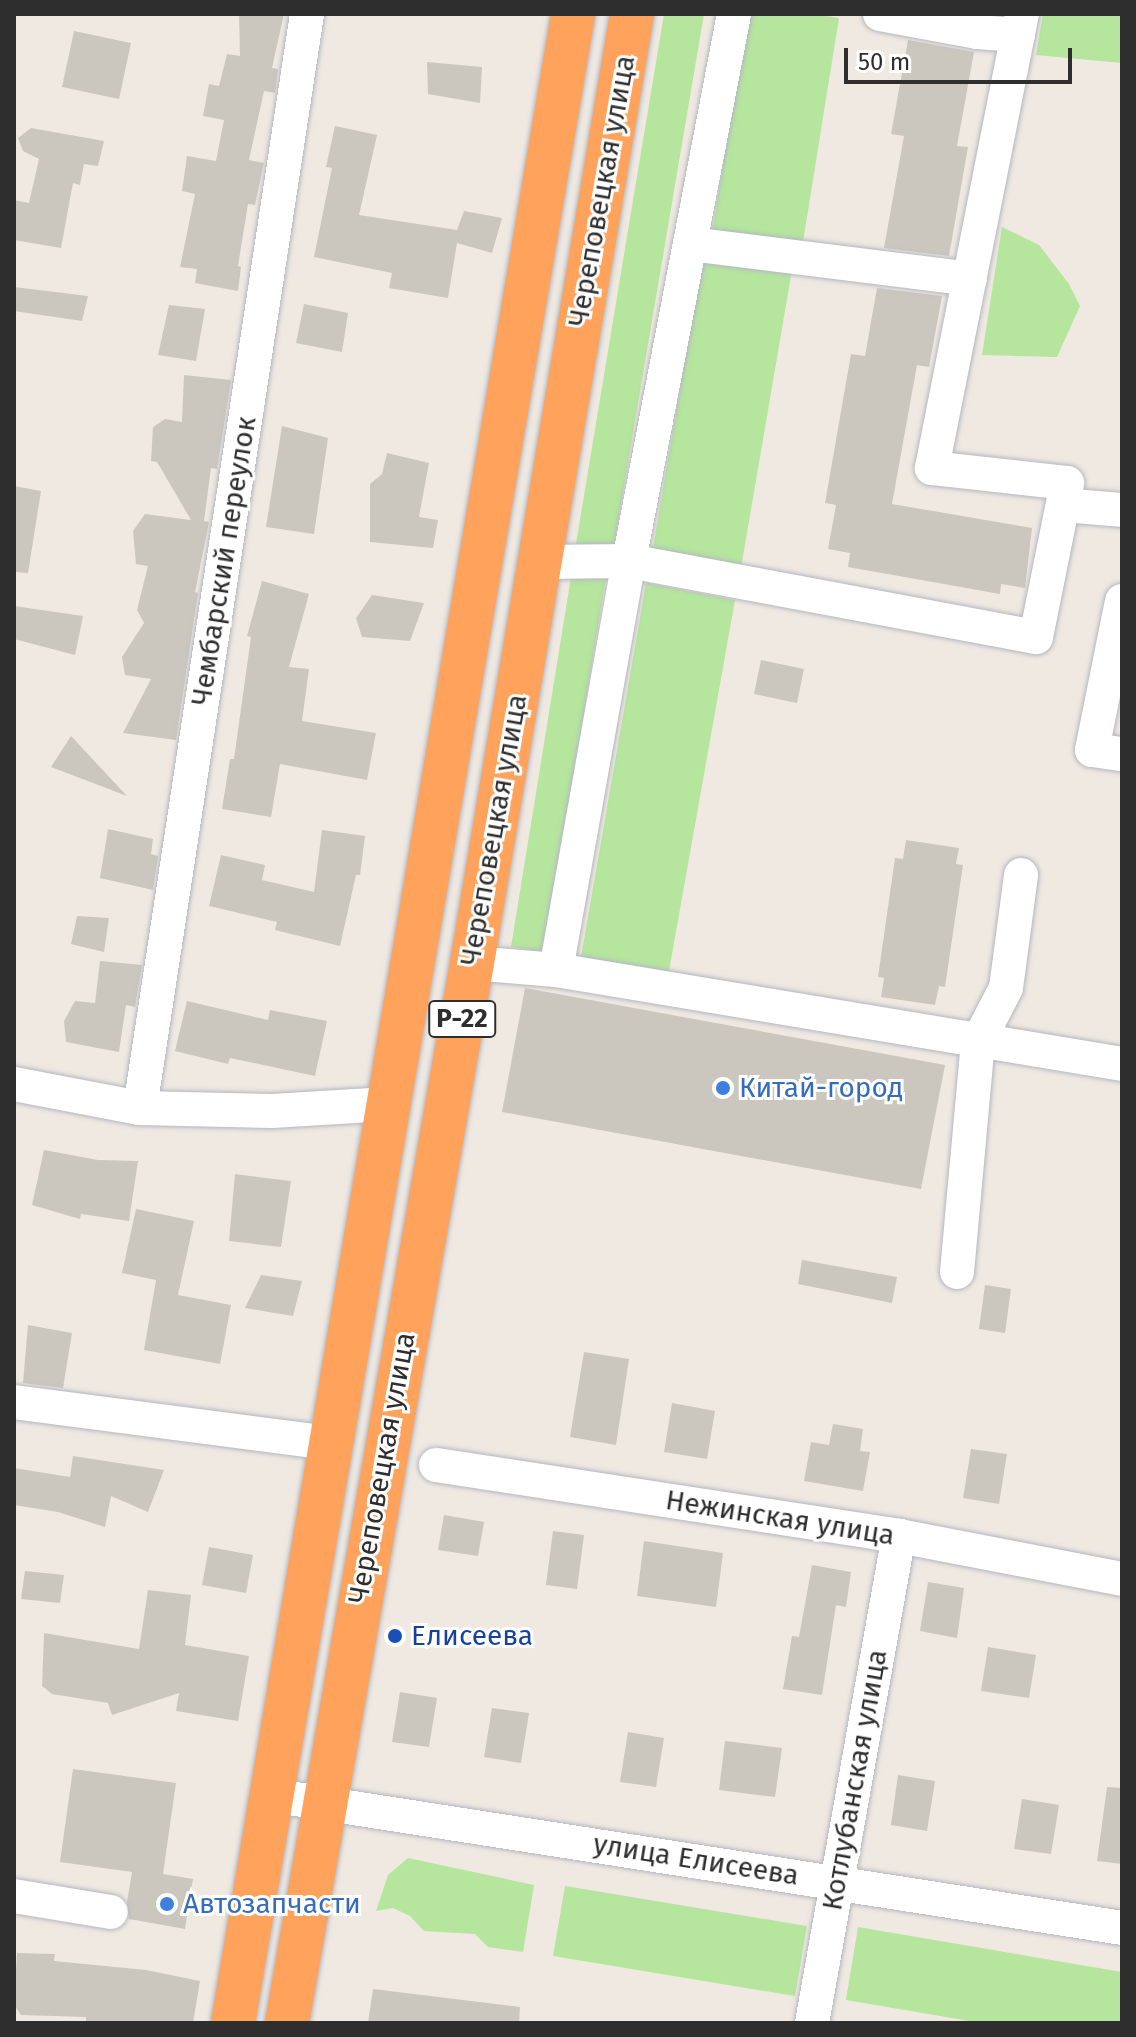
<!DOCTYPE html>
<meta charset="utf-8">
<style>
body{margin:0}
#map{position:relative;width:1136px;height:2037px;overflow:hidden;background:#efe9e1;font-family:"Fira Sans",sans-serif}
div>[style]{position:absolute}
.green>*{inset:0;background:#b6e59e}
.building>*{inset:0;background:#cbc7bf}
.roads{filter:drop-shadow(0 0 2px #b4b7c1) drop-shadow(0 0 2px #b4b7c1)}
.minor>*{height:34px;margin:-17px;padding:0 17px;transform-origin:17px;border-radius:17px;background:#fff}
.highway>*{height:44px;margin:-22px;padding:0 22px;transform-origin:22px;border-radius:22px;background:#ffa35c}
.dots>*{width:22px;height:22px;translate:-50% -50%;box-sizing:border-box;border:4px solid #fff;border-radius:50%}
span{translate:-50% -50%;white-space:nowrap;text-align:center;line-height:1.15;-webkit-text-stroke:6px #fff;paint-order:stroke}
.shield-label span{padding:2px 6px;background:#fff;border:2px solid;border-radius:6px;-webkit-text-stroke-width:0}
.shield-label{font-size:26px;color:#2e2e2e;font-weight:700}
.street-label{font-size:28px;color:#2e2e2e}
.shop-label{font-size:28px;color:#366cbe}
.left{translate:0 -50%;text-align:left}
.transit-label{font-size:28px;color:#164399}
.frame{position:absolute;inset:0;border:16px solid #2e2e2e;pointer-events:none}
.scale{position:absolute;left:844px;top:48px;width:228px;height:36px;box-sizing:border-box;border:4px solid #2e2e2e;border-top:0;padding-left:10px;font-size:24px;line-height:28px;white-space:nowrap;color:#2e2e2e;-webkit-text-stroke:6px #fff;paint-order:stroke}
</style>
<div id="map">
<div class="green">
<div style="clip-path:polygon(664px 14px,704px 14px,613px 551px,576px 544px)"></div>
<div style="clip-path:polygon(747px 14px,812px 14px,839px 18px,802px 248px,712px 233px)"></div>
<div style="clip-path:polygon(1043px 14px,1122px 14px,1122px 63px,1036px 55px)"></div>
<div style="clip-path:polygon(1002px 227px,1039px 245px,1069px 284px,1080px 306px,1057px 357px,982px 355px)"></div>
<div style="clip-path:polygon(703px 255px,792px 270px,741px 568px,652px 553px)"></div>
<div style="clip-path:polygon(572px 571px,606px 577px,545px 952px,511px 947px)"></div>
<div style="clip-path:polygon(646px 583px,735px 600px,669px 971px,581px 957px)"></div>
<div style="clip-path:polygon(408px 1858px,534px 1885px,523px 1952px,488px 1947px,475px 1934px,424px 1931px,410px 1916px,393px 1908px,376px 1911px,388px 1875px)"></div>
<div style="clip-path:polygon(565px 1886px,807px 1926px,795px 1996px,553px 1956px)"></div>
<div style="clip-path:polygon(858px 1927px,1122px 1972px,1122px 2023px,981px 2023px,846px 2000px)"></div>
</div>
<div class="building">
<div style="clip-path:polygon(239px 14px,284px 14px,272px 68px,278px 69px,275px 93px,264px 91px,249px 160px,264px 163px,255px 205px,248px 204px,238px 266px,241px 267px,238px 291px,195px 283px,197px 269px,180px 267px,195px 194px,182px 191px,187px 156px,216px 161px,224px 120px,203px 116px,209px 84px,219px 86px,227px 54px,240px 56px)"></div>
<div style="clip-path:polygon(74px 31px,131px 43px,119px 99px,62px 87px)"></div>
<div style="clip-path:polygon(908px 40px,974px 52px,957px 146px,968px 147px,949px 256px,884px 248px,904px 136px,891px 134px)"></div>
<div style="clip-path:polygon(427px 62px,482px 67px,480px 103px,428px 94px)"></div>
<div style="clip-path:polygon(335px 126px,377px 135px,359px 215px,457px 230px,464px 211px,502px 218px,492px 253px,457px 243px,448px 298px,389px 288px,392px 273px,314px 257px,332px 168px,326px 167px)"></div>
<div style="clip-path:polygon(31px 128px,104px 141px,98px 166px,84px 164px,80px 185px,73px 183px,61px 248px,14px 240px,14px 200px,29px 203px,39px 159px,23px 151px,18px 138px)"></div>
<div style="clip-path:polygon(14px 287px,88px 296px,82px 321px,14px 311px)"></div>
<div style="clip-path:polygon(877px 288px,942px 296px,929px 367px,917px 365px,892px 504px,1032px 528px,1025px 588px,1001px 584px,1000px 594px,848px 567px,850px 553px,828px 549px,836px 505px,825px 503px,851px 354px,865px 356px)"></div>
<div style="clip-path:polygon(304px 304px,348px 313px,342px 352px,296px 343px)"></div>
<div style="clip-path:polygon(169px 305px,205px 309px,196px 361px,158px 355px)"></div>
<div style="clip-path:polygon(184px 375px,231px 380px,217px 469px,211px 468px,204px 521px,209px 522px,195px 592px,198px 593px,176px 740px,123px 733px,151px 679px,125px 675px,122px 657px,144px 623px,137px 610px,148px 566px,136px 564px,133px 531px,145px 514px,191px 520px,157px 462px,151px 461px,153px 427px,165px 419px,182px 422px)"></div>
<div style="clip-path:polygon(282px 426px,328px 438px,314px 534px,266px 527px)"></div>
<div style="clip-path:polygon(387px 453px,429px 463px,419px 517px,438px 520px,433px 548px,370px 542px,370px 484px,382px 474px)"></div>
<div style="clip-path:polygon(14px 486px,41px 491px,28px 573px,14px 572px)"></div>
<div style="clip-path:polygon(262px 581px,309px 594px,289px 667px,309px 669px,302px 721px,376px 733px,367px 780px,280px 764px,271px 817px,222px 809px,230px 759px,234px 759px,251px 637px,247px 636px)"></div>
<div style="clip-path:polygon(372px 595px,424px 603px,410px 641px,362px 637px,356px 618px)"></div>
<div style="clip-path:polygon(14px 606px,83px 616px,75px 655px,14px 639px)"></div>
<div style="clip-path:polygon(761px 660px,804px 669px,797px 703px,754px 694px)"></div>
<div style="clip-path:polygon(71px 736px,127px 796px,51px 767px)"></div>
<div style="clip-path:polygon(108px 829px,153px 839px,151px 854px,158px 856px,153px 890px,100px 878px)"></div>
<div style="clip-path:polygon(322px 830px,365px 836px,360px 875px,356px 875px,340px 946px,275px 930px,277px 922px,209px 906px,221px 855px,265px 865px,262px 880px,314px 892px)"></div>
<div style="clip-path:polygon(906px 840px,959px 848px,956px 864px,963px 865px,945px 987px,939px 986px,935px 1005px,881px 997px,884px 978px,878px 977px,895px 858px,903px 859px)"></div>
<div style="clip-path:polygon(77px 916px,109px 918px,104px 952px,71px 944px)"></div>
<div style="clip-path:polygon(100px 961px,142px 965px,135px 1007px,126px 1005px,119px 1052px,66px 1042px,64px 1021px,75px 1001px,95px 1003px)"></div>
<div style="clip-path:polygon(525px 988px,945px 1065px,921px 1189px,502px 1112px)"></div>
<div style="clip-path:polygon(187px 1001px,268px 1020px,270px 1010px,327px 1021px,315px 1076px,230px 1058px,228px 1064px,175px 1051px)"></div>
<div style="clip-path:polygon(44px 1150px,98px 1160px,138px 1161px,129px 1221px,81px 1214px,80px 1219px,32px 1205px)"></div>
<div style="clip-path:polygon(235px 1174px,291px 1181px,281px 1247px,229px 1241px)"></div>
<div style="clip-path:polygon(136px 1209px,194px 1221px,178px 1295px,231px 1305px,220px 1364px,144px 1350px,156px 1280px,122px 1273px)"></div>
<div style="clip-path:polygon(802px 1260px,897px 1277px,892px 1303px,798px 1284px)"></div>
<div style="clip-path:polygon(261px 1275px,302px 1281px,293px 1316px,245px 1308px)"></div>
<div style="clip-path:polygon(985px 1285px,1011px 1289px,1005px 1333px,979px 1329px)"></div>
<div style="clip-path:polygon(28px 1325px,72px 1333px,63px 1388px,23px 1383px)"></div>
<div style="clip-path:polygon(584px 1352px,629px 1359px,616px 1445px,570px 1437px)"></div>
<div style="clip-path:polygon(672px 1403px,715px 1411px,707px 1459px,664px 1452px)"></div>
<div style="clip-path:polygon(833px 1424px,863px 1429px,860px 1451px,870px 1452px,863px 1491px,804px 1481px,811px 1442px,829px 1445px)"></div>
<div style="clip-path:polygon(971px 1449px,1007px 1454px,999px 1504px,963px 1498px)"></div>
<div style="clip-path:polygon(73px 1456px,164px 1470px,148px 1512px,111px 1496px,105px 1527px,58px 1512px,14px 1505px,14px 1468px,70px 1477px)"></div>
<div style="clip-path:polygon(444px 1515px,484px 1522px,478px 1556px,438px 1550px)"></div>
<div style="clip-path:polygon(553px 1531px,584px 1535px,577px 1589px,546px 1585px)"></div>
<div style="clip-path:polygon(644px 1541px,723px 1553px,716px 1607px,637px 1596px)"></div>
<div style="clip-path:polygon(209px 1547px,253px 1555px,246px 1593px,202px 1585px)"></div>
<div style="clip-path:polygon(812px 1565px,851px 1572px,846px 1607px,836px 1605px,822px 1695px,783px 1689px,792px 1636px,799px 1637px)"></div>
<div style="clip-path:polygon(25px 1571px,64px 1575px,60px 1603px,21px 1599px)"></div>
<div style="clip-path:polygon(928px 1582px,964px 1588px,957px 1638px,920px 1631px)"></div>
<div style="clip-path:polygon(148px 1590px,191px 1595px,185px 1645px,249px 1656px,238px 1721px,176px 1711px,179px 1693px,112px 1715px,108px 1703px,52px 1694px,42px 1686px,44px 1633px,139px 1649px)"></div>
<div style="clip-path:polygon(988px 1647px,1036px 1655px,1029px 1698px,981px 1691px)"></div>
<div style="clip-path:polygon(400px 1692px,437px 1698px,429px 1747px,392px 1742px)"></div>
<div style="clip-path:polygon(492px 1708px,529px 1713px,521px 1763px,484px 1757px)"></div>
<div style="clip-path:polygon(628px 1732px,664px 1738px,656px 1787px,620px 1782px)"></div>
<div style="clip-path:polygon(725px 1741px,782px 1748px,775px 1797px,719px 1790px)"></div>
<div style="clip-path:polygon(73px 1769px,176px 1783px,163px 1874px,193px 1879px,185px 1929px,129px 1919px,127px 1902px,132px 1872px,60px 1862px)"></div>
<div style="clip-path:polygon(898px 1775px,935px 1781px,927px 1831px,891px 1825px)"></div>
<div style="clip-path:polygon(1107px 1787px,1122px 1788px,1122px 1864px,1097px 1861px)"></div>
<div style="clip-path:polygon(1022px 1799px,1059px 1805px,1051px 1854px,1014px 1849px)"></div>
<div style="clip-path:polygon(17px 1953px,55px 1954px,54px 1961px,146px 1970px,200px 1981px,193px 2023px,86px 2023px,86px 2017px,21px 2015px,14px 2005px)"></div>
<div style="clip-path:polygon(373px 1989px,520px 2007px,519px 2023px,368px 2023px)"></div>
</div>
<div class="roads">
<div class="minor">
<div style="left:880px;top:14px;width:99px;rotate:10.5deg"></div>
<div style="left:977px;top:32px;width:41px;rotate:4.2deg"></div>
<div style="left:690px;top:244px;width:282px;rotate:7.1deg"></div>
<div style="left:1063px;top:505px;width:59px;rotate:4.8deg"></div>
<div style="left:539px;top:562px;width:90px;rotate:-0.6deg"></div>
<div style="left:629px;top:561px;width:414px;rotate:10.6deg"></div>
<div style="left:1036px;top:637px;width:157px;rotate:-78.6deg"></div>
<div style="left:1067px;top:483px;width:136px;rotate:-173.7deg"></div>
<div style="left:932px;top:468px;width:463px;rotate:-78.8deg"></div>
<div style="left:1122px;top:601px;width:152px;rotate:101.4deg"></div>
<div style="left:1092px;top:750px;width:30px;rotate:8deg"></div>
<div style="left:472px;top:963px;width:84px;rotate:4.8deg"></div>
<div style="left:556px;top:970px;width:574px;rotate:9.43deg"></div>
<div style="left:556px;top:970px;width:415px;rotate:-79.9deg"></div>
<div style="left:629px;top:561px;width:557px;rotate:-79.13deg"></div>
<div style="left:14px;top:1084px;width:128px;rotate:10.8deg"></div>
<div style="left:140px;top:1108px;width:132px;rotate:1.3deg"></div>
<div style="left:272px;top:1111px;width:116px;rotate:-3.5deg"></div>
<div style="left:140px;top:1108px;width:1107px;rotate:-81.32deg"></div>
<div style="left:957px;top:1272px;width:231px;rotate:-84.8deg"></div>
<div style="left:978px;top:1042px;width:61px;rotate:-62.6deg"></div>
<div style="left:1006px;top:988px;width:114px;rotate:-82.4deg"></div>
<div style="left:14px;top:1402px;width:319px;rotate:7.4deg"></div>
<div style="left:436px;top:1465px;width:468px;rotate:8.7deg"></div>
<div style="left:899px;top:1536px;width:227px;rotate:10.9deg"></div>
<div style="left:270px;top:1795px;width:862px;rotate:8.87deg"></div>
<div style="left:14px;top:1896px;width:98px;rotate:9.4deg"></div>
<div style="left:812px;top:2023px;width:495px;rotate:-79.9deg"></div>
</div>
<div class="highway">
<div style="left:233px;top:2023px;width:2038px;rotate:-80.39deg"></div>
<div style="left:287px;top:2023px;width:1076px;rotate:-80.1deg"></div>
<div style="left:472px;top:963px;width:962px;rotate:-80.43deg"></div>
</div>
</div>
<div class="dots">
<div style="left:723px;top:1088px;background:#3f7fe0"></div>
<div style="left:395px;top:1636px;background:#1a4fb4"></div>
<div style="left:167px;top:1904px;background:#3f7fe0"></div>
</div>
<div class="shield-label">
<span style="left:462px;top:1019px">Р-22</span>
</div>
<div class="street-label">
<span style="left:602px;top:191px;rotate:-80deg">Череповецкая улица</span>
<span style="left:224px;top:561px;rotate:-81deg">Чембарский переулок</span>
<span style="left:494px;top:830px;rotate:-80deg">Череповецкая улица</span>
<span style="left:382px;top:1468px;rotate:-80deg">Череповецкая улица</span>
<span style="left:780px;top:1518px;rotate:9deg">Нежинская улица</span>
<span style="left:855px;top:1780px;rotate:-80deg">Котлубанская улица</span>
<span style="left:696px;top:1860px;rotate:9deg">улица Елисеева</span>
</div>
<div class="shop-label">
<span class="left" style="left:739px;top:1088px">Китай-город</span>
<span class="left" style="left:183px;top:1904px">Автозапчасти</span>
</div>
<div class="transit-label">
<span class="left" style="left:411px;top:1636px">Елисеева</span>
</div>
<div class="frame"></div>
<div class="scale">50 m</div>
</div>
